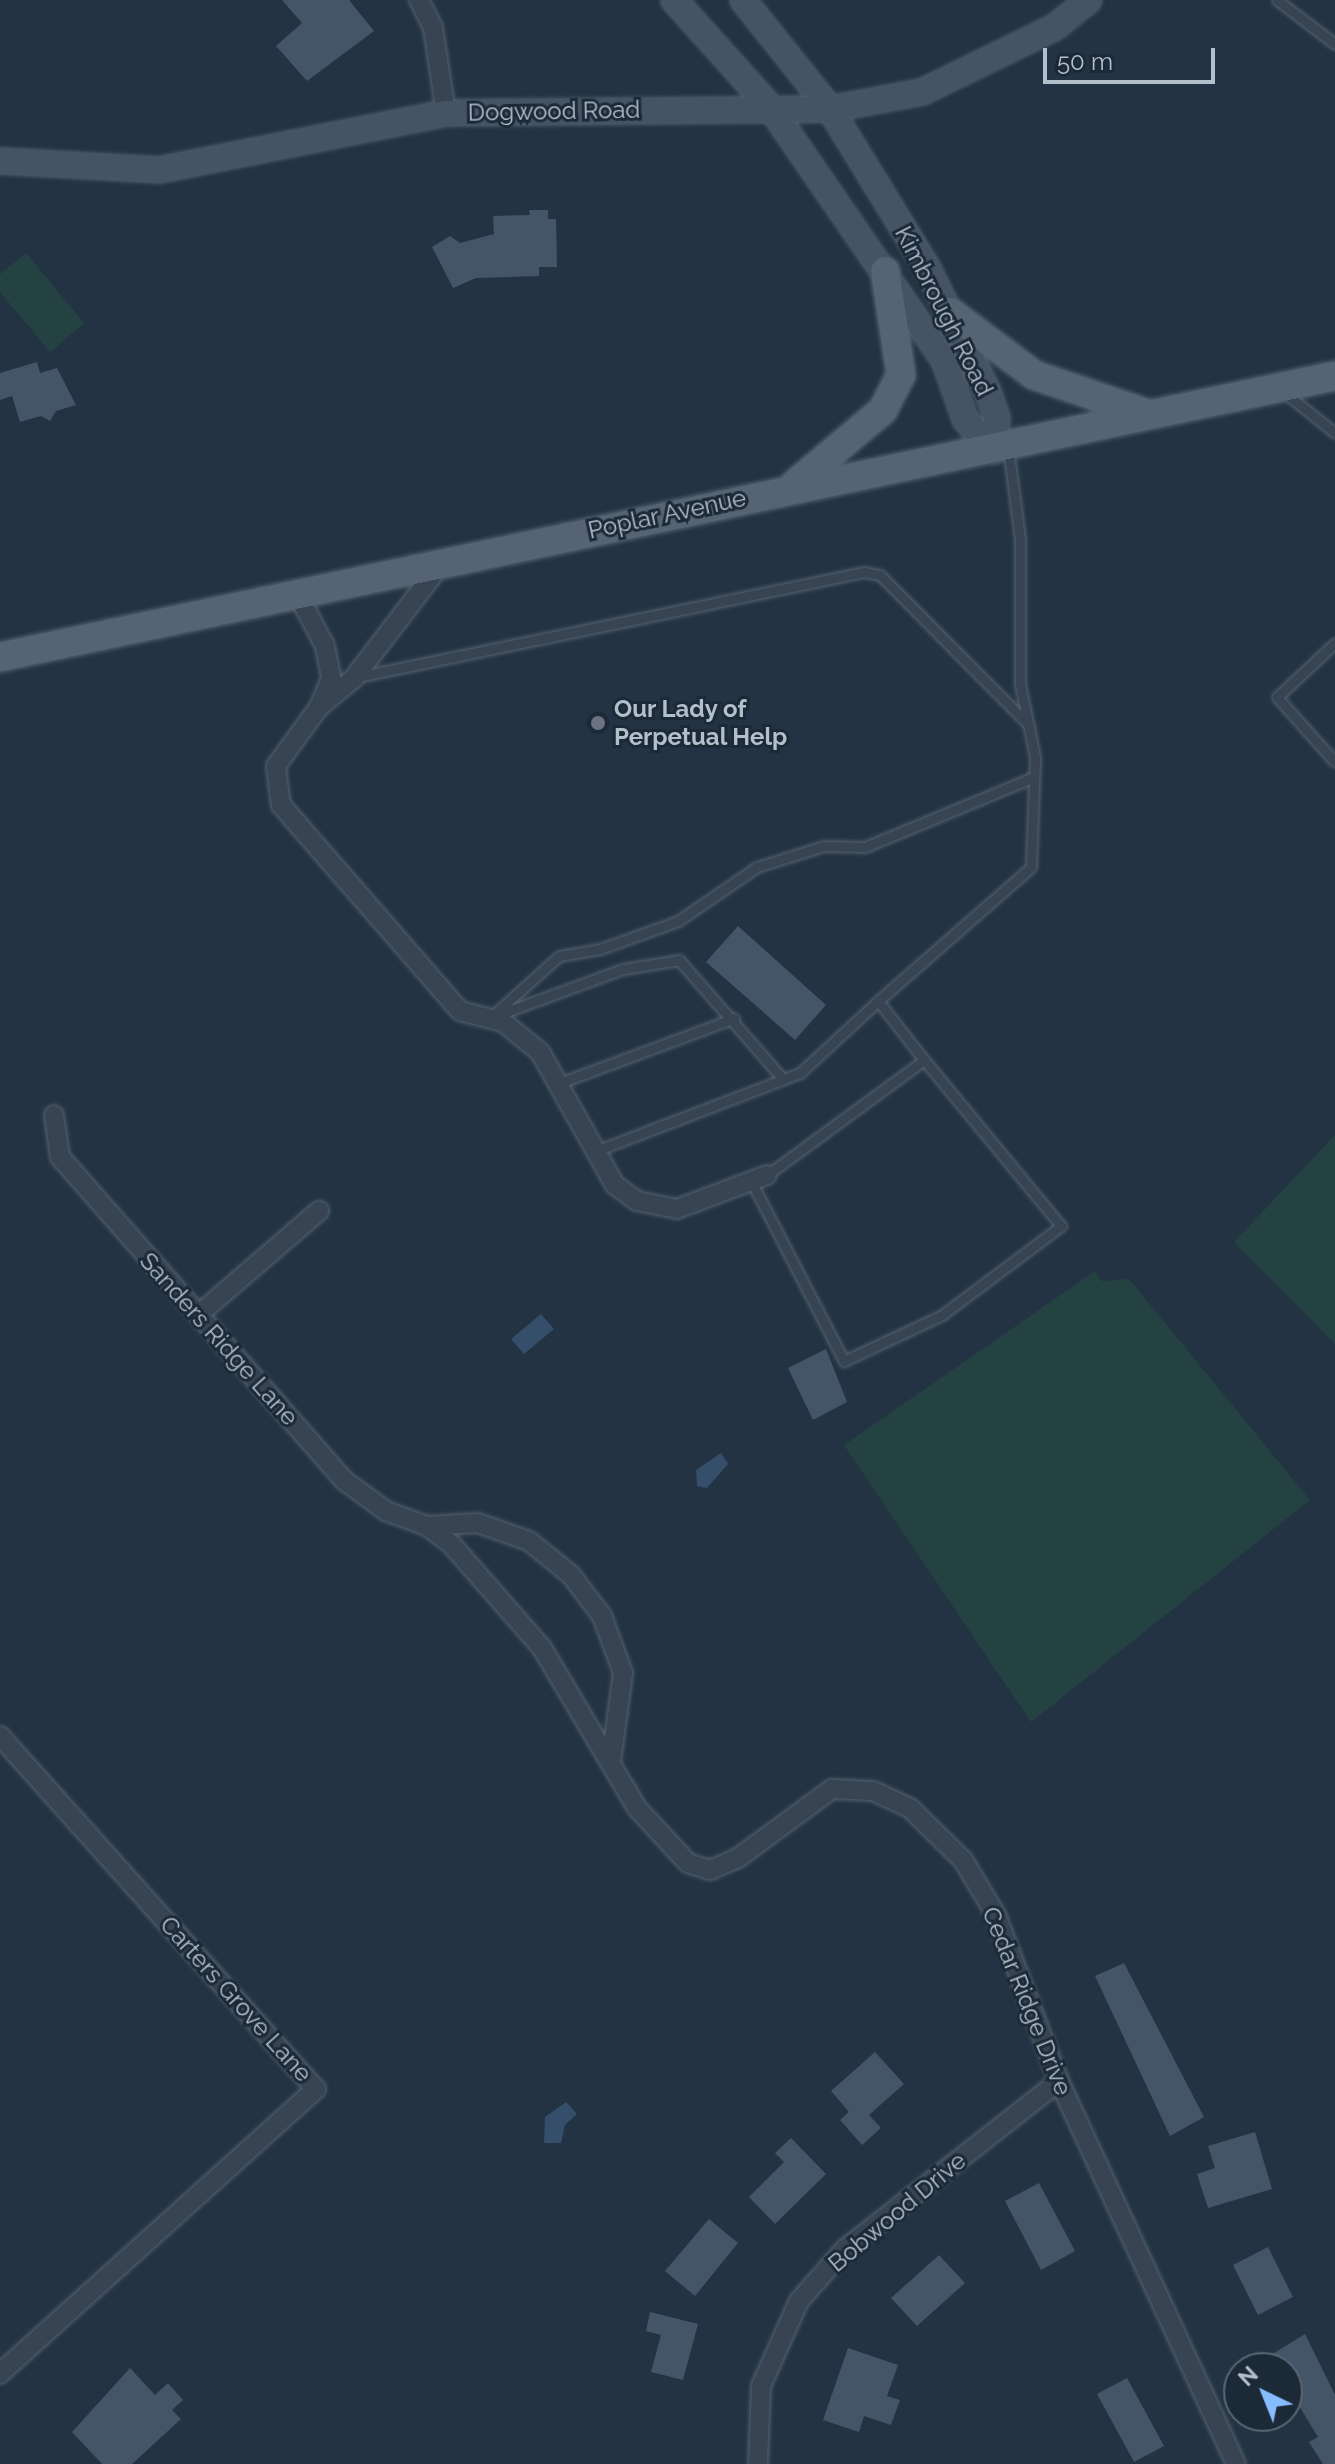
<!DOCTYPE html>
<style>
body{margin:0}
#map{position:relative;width:1335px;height:2464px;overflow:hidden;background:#233343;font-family:Raleway,sans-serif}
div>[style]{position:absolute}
.green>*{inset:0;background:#254243}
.water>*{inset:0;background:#354f6b}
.building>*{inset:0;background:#445567}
.roads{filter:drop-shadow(0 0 2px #55626f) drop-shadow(0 0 2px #55626f)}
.lane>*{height:9px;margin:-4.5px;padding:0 4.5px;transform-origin:4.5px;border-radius:4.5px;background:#384452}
.street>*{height:18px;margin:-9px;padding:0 9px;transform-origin:9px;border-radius:9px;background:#384452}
.secondary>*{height:24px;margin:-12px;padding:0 12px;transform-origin:12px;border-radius:12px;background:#455365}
.primary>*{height:28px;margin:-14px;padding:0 14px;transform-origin:14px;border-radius:14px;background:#566372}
.dots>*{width:22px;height:22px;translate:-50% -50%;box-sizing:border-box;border:4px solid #1c2937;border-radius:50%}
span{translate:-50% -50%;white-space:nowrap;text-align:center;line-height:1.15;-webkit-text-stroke:6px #1c2937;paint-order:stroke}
.street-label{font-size:24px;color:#b4bfcc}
.poi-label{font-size:24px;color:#b4bfcc;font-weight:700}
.left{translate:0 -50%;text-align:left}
.north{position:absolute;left:1223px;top:2352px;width:80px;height:80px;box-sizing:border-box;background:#1c2937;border:2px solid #596573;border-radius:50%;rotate:317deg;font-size:22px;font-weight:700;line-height:32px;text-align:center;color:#b4bfcc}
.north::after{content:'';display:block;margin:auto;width:28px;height:36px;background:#87bdff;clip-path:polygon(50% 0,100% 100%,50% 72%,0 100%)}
.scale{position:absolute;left:1043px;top:48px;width:172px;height:36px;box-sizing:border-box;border:4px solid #b4bfcc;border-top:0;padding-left:10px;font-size:24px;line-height:28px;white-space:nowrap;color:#b4bfcc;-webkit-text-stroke:6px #1c2937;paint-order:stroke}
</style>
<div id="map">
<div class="green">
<div style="clip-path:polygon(26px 253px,84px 323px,50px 352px,0 292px,0 274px)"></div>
<div style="clip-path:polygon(1335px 1135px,1335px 1344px,1234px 1242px)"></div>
<div style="clip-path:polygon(1095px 1271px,1101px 1281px,1129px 1279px,1310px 1500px,1031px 1722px,844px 1445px)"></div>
</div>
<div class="water">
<div style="clip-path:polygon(541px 1314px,554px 1329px,524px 1354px,511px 1339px)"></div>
<div style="clip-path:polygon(721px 1453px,728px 1464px,707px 1488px,697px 1486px,696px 1470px)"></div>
<div style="clip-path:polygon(566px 2102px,577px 2114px,565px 2125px,561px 2143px,544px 2143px,545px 2117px)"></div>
</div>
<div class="building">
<div style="clip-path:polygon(282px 0,349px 0,374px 31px,307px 81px,276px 46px,302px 23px)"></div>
<div style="clip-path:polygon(529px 210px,548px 210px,548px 219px,556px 219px,557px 267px,539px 267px,539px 276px,476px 278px,453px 288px,432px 247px,450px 236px,460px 243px,494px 234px,493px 216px,530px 215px)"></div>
<div style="clip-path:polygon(37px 362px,40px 373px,57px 368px,76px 405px,56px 411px,50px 421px,41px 416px,20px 422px,12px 396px,0 400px,0 373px)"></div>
<div style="clip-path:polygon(738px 926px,826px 1005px,795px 1040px,706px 962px)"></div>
<div style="clip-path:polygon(826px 1349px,847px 1402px,813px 1420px,788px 1368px)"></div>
<div style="clip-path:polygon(1124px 1963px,1204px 2117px,1170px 2136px,1095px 1976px)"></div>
<div style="clip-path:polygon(875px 2052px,904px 2084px,869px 2115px,881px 2128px,862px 2145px,840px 2120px,849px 2112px,831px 2091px)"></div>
<div style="clip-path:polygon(1255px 2132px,1272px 2189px,1208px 2208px,1197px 2174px,1215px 2168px,1208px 2146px)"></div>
<div style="clip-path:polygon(791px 2138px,826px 2174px,775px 2224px,749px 2197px,784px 2162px,775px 2153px)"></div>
<div style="clip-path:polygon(1039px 2183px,1075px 2251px,1041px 2270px,1005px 2201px)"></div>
<div style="clip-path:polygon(709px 2219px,738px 2243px,695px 2296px,665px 2271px)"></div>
<div style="clip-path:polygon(1268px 2247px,1293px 2297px,1258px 2315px,1233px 2265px)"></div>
<div style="clip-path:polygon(939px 2255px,965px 2283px,917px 2326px,891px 2298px)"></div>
<div style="clip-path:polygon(650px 2312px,698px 2324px,683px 2380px,651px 2372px,661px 2335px,646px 2331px)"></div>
<div style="clip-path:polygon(1305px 2334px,1335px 2395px,1335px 2464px,1323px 2464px,1309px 2442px,1318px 2437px,1287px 2386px,1287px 2368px,1276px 2368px,1269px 2356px)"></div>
<div style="clip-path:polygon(848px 2348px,898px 2365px,887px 2396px,900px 2400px,891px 2425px,864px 2416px,859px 2432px,823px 2420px)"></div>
<div style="clip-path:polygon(130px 2368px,155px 2395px,168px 2383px,183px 2400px,172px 2410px,181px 2419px,132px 2464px,102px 2464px,72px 2432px)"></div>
<div style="clip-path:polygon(1127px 2378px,1164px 2446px,1134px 2462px,1097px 2394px)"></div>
</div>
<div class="roads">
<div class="lane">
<div style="left:1277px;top:0;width:73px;rotate:37.2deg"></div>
<div style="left:1284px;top:392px;width:65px;rotate:38.8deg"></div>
<div style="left:1335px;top:643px;width:79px;rotate:137deg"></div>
<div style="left:1277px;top:697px;width:87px;rotate:48.3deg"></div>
<div style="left:357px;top:677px;width:518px;rotate:-11.7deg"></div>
<div style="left:864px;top:572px;width:16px;rotate:11deg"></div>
<div style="left:880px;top:575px;width:211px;rotate:45.2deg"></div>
<div style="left:495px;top:1016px;width:136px;rotate:-20.2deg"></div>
<div style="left:623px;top:969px;width:57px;rotate:-9.1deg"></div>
<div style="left:679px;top:960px;width:155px;rotate:48.9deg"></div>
<div style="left:491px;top:1017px;width:91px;rotate:-41.9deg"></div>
<div style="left:559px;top:956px;width:42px;rotate:-9.7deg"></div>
<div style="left:600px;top:949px;width:83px;rotate:-19.7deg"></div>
<div style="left:678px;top:921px;width:96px;rotate:-34.4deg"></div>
<div style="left:757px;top:867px;width:70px;rotate:-17.4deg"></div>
<div style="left:824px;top:846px;width:41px;rotate:1.4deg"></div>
<div style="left:865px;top:847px;width:183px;rotate:-22.5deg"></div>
<div style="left:924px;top:1060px;width:75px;rotate:-127.9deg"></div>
<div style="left:878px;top:1001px;width:203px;rotate:-41.2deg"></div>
<div style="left:1031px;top:867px;width:110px;rotate:-87.9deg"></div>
<div style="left:1035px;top:757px;width:75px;rotate:-101.6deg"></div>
<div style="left:1020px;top:684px;width:145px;rotate:-90deg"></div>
<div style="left:1020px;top:539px;width:93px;rotate:-97.4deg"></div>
<div style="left:557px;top:1084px;width:189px;rotate:-20.4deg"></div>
<div style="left:593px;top:1152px;width:222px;rotate:-20.9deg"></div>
<div style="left:800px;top:1073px;width:106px;rotate:-42.7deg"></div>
<div style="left:751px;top:1181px;width:203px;rotate:62.7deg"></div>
<div style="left:844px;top:1361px;width:108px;rotate:-25.1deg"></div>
<div style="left:942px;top:1315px;width:149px;rotate:-36.8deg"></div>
<div style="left:1061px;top:1226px;width:215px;rotate:-129.5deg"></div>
<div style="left:924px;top:1060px;width:195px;rotate:143.8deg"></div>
</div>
<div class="street">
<div style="left:419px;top:0;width:31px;rotate:63deg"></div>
<div style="left:433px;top:28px;width:86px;rotate:81.3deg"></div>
<div style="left:297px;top:593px;width:60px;rotate:62.2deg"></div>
<div style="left:325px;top:646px;width:33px;rotate:79deg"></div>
<div style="left:331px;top:678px;width:31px;rotate:112deg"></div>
<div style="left:319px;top:707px;width:45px;rotate:-39.6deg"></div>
<div style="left:354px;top:678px;width:145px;rotate:-52.6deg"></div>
<div style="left:319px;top:707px;width:73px;rotate:126.1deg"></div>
<div style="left:276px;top:766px;width:39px;rotate:83deg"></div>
<div style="left:281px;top:805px;width:273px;rotate:49deg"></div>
<div style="left:460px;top:1011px;width:44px;rotate:14.3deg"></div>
<div style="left:503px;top:1022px;width:48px;rotate:39deg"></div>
<div style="left:540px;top:1052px;width:153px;rotate:60.6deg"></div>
<div style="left:615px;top:1185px;width:27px;rotate:36deg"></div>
<div style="left:637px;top:1201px;width:41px;rotate:11.3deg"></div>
<div style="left:677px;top:1209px;width:96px;rotate:-20.7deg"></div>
<div style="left:54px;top:1115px;width:42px;rotate:81.9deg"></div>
<div style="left:60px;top:1157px;width:432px;rotate:48.7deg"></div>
<div style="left:345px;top:1481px;width:51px;rotate:36.2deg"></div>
<div style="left:386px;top:1511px;width:44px;rotate:20.1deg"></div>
<div style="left:198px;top:1315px;width:160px;rotate:-40.7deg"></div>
<div style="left:0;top:1736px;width:474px;rotate:48.2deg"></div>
<div style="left:316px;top:2089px;width:426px;rotate:138deg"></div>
<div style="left:611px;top:1761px;width:89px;rotate:-82.2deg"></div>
<div style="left:623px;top:1673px;width:61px;rotate:-110.2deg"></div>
<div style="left:602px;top:1616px;width:51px;rotate:-127.1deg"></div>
<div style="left:571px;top:1575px;width:54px;rotate:-141deg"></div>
<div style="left:529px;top:1541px;width:54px;rotate:-160.6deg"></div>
<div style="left:478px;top:1523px;width:51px;rotate:176.6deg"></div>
<div style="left:427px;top:1526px;width:30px;rotate:37deg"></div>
<div style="left:451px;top:1544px;width:138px;rotate:48.8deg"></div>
<div style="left:542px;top:1648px;width:186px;rotate:59.3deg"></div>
<div style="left:637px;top:1808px;width:75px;rotate:47.2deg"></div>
<div style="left:688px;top:1863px;width:23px;rotate:18deg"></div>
<div style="left:710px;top:1870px;width:30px;rotate:-23deg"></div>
<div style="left:738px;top:1858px;width:117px;rotate:-36.3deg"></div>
<div style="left:832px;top:1789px;width:41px;rotate:2.8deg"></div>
<div style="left:873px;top:1791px;width:41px;rotate:24.7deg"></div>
<div style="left:910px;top:1808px;width:74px;rotate:44.5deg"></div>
<div style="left:963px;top:1860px;width:64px;rotate:59deg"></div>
<div style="left:996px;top:1915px;width:178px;rotate:69.2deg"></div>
<div style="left:1059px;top:2081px;width:422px;rotate:65.2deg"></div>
<div style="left:758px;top:2464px;width:78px;rotate:-87.8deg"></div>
<div style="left:761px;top:2386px;width:93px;rotate:-65.9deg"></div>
<div style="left:799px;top:2301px;width:69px;rotate:-48.5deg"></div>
<div style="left:845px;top:2249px;width:272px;rotate:-38.1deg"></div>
</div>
<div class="secondary">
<div style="left:674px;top:0;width:144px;rotate:48.1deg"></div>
<div style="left:770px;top:107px;width:309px;rotate:55.5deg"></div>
<div style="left:945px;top:362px;width:60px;rotate:70.7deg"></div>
<div style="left:965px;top:419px;width:43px;rotate:48.8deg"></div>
<div style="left:743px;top:0;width:139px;rotate:51.4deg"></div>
<div style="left:830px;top:109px;width:188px;rotate:58.5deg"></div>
<div style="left:928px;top:269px;width:137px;rotate:64deg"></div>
<div style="left:988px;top:392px;width:28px;rotate:71deg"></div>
<div style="left:997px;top:418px;width:33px;rotate:97deg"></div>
<div style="left:0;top:161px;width:159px;rotate:3.2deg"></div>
<div style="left:159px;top:170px;width:293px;rotate:-11.2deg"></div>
<div style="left:446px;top:113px;width:384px;rotate:-0.6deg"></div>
<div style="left:830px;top:109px;width:94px;rotate:-10.5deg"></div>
<div style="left:922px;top:92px;width:148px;rotate:-26deg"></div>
<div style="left:1055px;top:27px;width:43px;rotate:-38.5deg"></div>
</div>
<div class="primary">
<div style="left:950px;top:312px;width:105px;rotate:36.9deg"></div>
<div style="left:1034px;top:375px;width:117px;rotate:18.9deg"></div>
<div style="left:795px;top:484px;width:115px;rotate:-40.1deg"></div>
<div style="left:883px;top:410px;width:39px;rotate:-63deg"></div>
<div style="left:901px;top:375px;width:105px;rotate:-98.7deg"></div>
<div style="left:0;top:657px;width:1364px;rotate:-11.89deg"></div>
</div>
</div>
<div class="dots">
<div style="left:598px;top:723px;background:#6b7280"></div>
</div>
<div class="street-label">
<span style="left:554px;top:111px;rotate:-1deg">Dogwood Road</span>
<span style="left:944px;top:311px;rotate:63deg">Kimbrough Road</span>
<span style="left:667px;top:514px;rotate:-12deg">Poplar Avenue</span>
<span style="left:219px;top:1339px;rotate:48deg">Sanders Ridge Lane</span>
<span style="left:236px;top:1999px;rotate:48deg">Carters Grove Lane</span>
<span style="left:1027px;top:2001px;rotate:68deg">Cedar Ridge Drive</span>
<span style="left:897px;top:2212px;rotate:-40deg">Bobwood Drive</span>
</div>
<div class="poi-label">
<span class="left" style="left:614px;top:723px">Our Lady of<br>Perpetual Help</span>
</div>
<div class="north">N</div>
<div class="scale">50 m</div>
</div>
